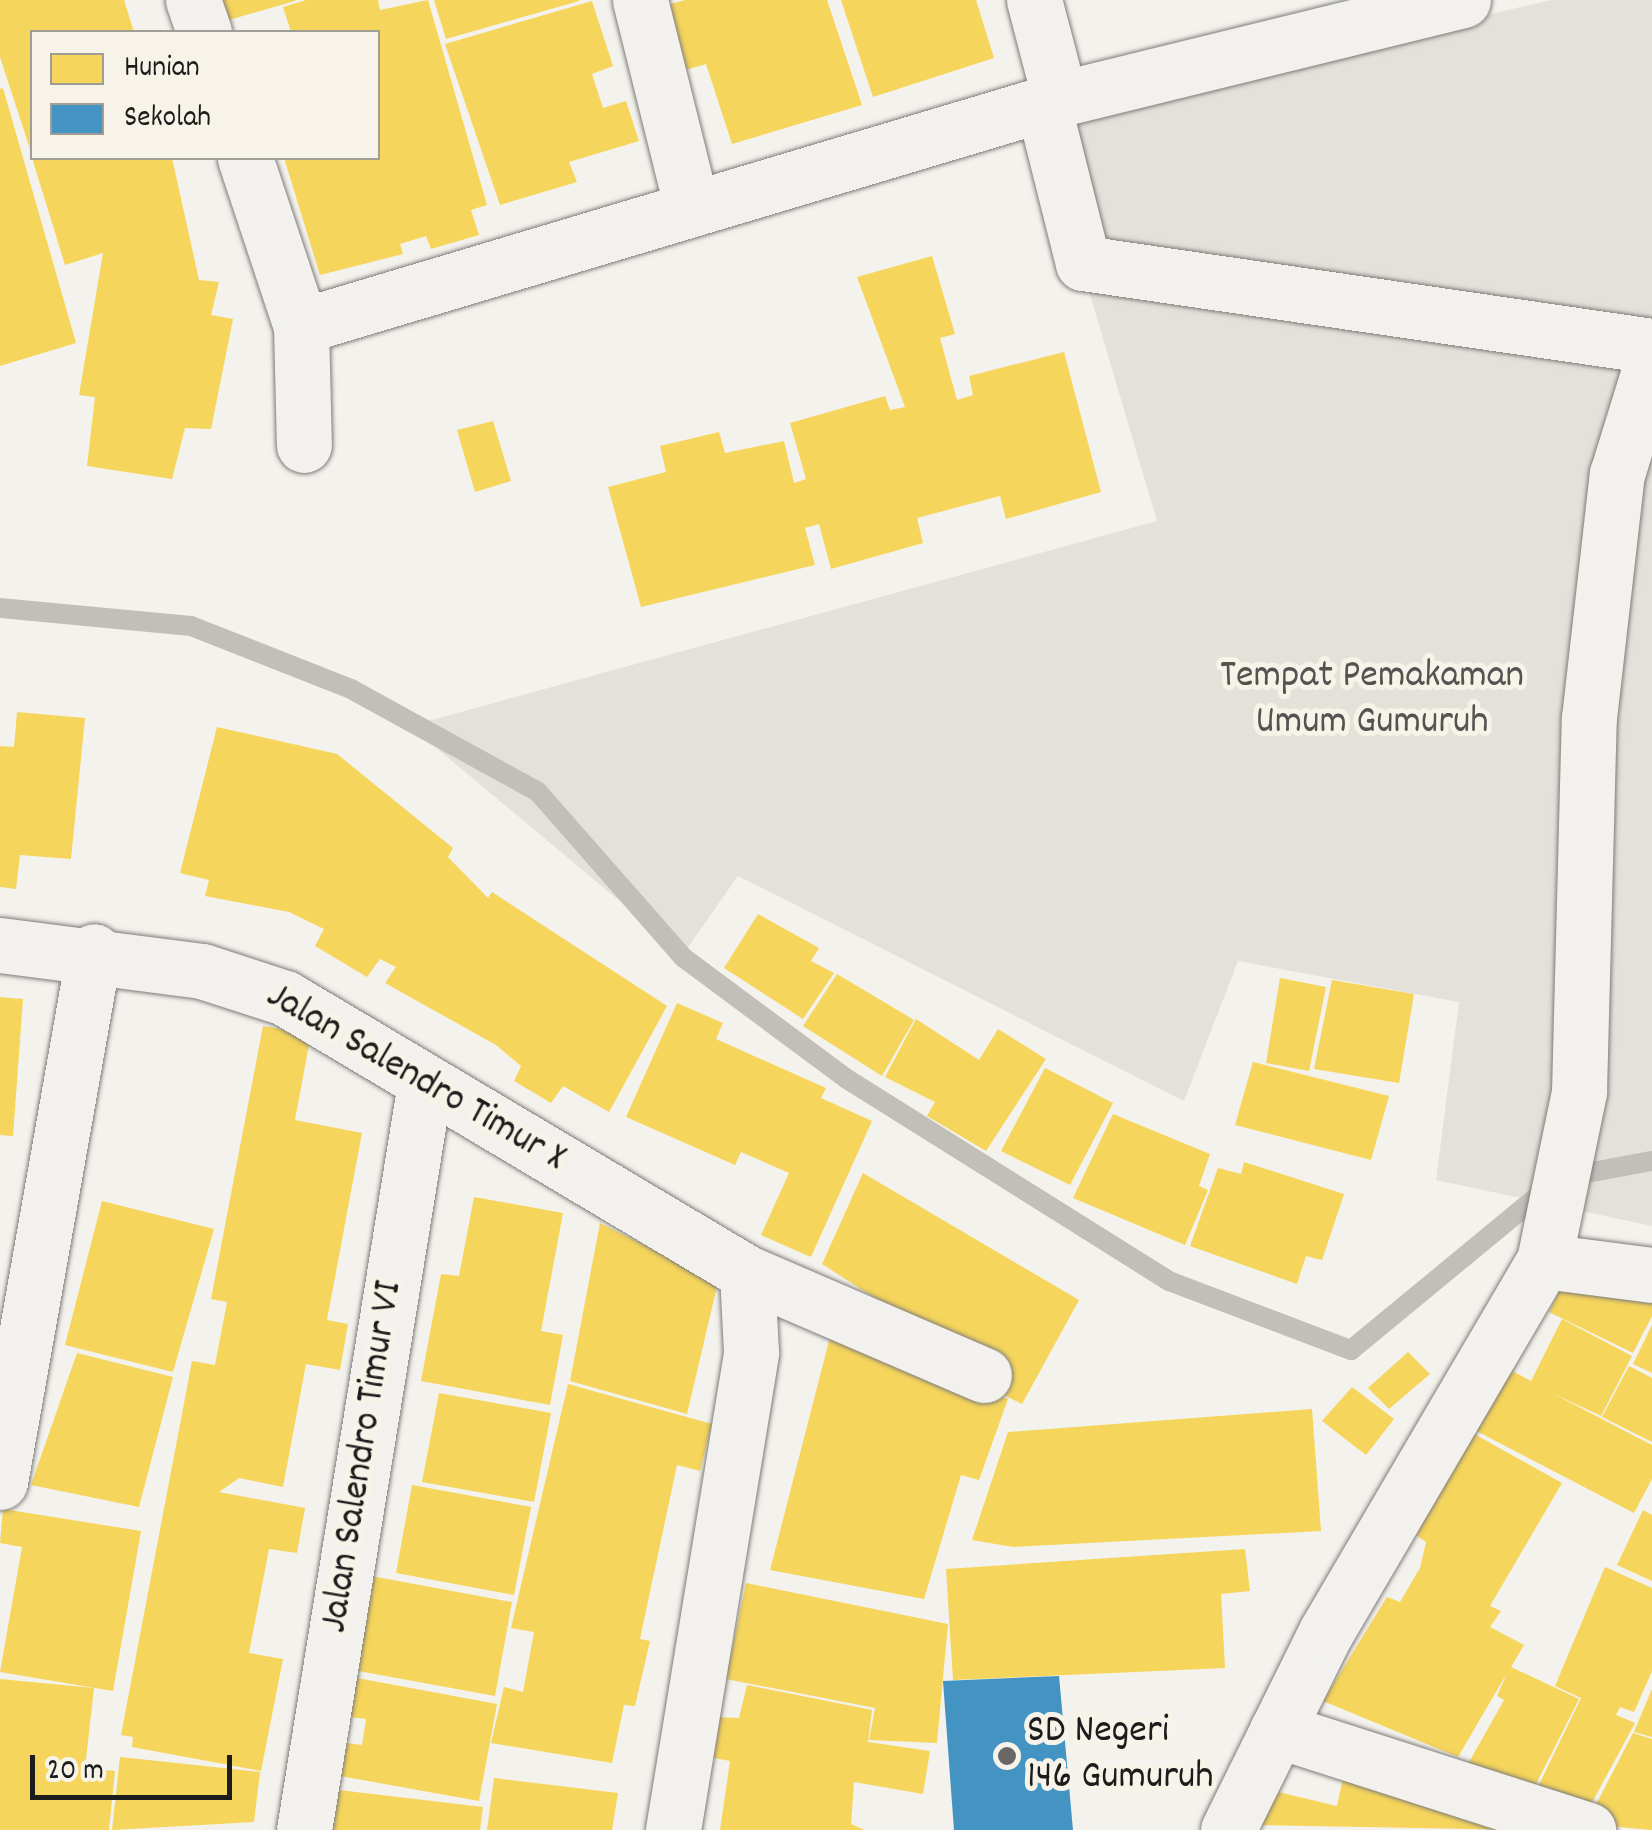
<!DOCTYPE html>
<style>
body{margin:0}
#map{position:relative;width:1652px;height:1830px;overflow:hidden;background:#f4f2ec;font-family:Dekko,sans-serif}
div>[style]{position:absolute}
.green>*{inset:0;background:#e4e1da}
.homes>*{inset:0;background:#f6d55c}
.schools>*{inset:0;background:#4393c3}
.stream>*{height:20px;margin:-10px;padding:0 10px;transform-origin:10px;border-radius:10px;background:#c2bfb8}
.roads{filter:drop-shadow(0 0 2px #7d7c7a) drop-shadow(0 0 2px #7d7c7a)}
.street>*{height:55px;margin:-27.5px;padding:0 27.5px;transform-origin:27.5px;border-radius:27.5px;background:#f2f1ed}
.dots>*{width:28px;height:28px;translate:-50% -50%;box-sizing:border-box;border:5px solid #f7f3e8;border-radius:50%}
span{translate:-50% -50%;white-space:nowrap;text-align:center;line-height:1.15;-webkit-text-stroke:10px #f7f3e8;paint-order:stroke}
.park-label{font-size:40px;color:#545351}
.street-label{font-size:40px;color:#1c1c1c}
.poi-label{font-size:40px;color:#1c1c1c}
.left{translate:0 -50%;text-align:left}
.legend{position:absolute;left:30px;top:30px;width:350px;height:130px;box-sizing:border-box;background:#f7f3e8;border:2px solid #9f9d96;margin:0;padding:12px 18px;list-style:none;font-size:30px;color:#1c1c1c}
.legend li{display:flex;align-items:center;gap:20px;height:50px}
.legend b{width:50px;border:2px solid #9f9d96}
.scale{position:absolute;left:30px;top:1755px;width:202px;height:45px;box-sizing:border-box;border:5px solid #1c1c1c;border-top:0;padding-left:12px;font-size:30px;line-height:35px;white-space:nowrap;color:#1c1c1c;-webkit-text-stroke:8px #f7f3e8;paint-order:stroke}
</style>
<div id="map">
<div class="green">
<div style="clip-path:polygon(1551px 0,1652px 0,1652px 1226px,1436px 1180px,1459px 1002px,1238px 961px,1184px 1101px,738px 876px,683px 954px,410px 726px,1157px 521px,1038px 119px)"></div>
</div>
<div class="homes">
<div style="clip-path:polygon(0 0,124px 0,134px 32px,32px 32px,32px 155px,0 57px)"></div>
<div style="clip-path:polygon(219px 0,295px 0,295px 1px,225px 21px)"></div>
<div style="clip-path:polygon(306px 0,378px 0,380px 10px,428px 0,487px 205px,471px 210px,479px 235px,431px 249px,426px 236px,400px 244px,403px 254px,320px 275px,284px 158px,378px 158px,378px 32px,291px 32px,283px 7px)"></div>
<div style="clip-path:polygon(434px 0,579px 0,579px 1px,446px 39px)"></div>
<div style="clip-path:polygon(685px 0,827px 0,862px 105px,732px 144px,706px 64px,679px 72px,657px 8px)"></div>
<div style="clip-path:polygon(841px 0,976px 0,994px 58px,873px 97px)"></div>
<div style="clip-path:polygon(592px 1px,613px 66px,592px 74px,603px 108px,626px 101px,639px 141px,569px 162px,577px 182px,500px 205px,445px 44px)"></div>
<div style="clip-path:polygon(3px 88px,76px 343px,0 366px,0 89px)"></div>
<div style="clip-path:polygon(32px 158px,172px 158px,199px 280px,219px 282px,211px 315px,233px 319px,211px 429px,185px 428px,172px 479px,87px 466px,95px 397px,79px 395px,103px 253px,65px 265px)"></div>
<div style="clip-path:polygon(932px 256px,955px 334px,940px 338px,957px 400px,973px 395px,969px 376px,1064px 352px,1101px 492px,1006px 519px,1000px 496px,917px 518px,923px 543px,831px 569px,819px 524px,805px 528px,815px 565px,641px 607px,608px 487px,666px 472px,660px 446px,719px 432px,725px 453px,784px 441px,794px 483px,806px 479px,790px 423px,885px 396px,890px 410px,905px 407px,857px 277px)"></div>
<div style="clip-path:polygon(493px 421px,511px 481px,475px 492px,457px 430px)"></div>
<div style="clip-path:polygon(17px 712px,85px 718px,71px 859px,20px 855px,16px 889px,0 887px,0 746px,14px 747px)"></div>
<div style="clip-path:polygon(217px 727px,337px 754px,453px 848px,448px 857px,488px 898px,492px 892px,667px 1006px,609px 1112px,563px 1086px,551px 1103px,514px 1081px,521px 1066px,496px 1045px,385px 983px,396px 967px,380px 959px,367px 977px,315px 946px,324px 929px,289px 912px,205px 896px,209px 880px,180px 873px)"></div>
<div style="clip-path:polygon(758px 914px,819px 948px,811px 961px,834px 973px,803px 1019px,724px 968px)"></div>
<div style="clip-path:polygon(837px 974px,914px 1020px,882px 1076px,803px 1026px)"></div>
<div style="clip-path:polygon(1280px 978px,1326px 987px,1309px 1071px,1266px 1063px)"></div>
<div style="clip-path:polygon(1332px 980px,1414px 994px,1399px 1083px,1314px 1069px)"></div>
<div style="clip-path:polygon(0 997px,23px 999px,13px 1136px,0 1135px)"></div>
<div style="clip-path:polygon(677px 1003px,723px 1023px,716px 1039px,826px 1088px,821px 1098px,872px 1121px,811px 1257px,761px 1235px,789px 1173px,741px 1152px,735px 1165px,626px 1117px)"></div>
<div style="clip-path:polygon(916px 1019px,979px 1060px,998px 1029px,1046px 1059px,986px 1151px,927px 1116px,935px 1102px,885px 1077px)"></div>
<div style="clip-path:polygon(263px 1026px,311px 1034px,295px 1120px,362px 1133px,327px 1320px,348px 1324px,340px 1370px,306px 1364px,283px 1487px,239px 1478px,219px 1492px,305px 1508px,297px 1553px,269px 1549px,249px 1653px,283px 1659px,261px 1771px,132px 1747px,133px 1737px,121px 1735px,192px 1361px,215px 1365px,227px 1302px,211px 1299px)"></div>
<div style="clip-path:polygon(1253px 1062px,1389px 1096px,1371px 1160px,1235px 1125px)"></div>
<div style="clip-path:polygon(1045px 1068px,1113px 1103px,1070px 1185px,1001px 1151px)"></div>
<div style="clip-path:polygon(1113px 1114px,1210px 1154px,1199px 1186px,1208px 1190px,1185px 1245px,1073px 1198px)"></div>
<div style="clip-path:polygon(1244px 1162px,1344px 1194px,1322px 1260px,1306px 1256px,1297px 1284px,1190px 1246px,1218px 1168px,1241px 1174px)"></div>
<div style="clip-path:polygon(863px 1173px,1079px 1300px,1022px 1404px,989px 1388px,996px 1376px,822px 1264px)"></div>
<div style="clip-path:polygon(474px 1197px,563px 1213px,541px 1331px,563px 1335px,550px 1405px,421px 1381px,441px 1274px,459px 1276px)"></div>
<div style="clip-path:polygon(102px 1201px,214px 1229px,173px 1372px,65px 1345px)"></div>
<div style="clip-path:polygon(600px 1223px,718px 1282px,687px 1414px,570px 1381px)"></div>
<div style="clip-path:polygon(1618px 1269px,1652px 1286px,1652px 1316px,1633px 1353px,1549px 1312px,1565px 1280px,1604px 1298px)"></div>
<div style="clip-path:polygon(1562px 1319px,1632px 1356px,1601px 1416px,1552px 1393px,1652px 1445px,1652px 1479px,1634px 1513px,1463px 1424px,1495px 1362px,1531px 1381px)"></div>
<div style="clip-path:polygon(1652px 1325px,1652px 1373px,1633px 1364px)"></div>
<div style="clip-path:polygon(831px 1333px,1008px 1399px,979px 1480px,961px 1475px,924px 1599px,770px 1570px)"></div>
<div style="clip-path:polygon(1408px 1352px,1430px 1374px,1389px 1409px,1368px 1388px)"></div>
<div style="clip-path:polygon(77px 1353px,173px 1377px,139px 1507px,31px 1485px)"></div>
<div style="clip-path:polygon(1629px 1366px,1652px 1378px,1652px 1442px,1602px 1417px)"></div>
<div style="clip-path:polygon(568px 1384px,712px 1424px,700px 1471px,677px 1465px,640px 1639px,650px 1641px,635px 1706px,624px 1705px,612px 1763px,491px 1743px,504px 1687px,523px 1692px,534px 1632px,511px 1628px)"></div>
<div style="clip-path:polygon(1352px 1387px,1394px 1419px,1366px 1455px,1322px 1421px)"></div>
<div style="clip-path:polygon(439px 1393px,551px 1413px,534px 1502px,422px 1482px)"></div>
<div style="clip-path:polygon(1312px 1409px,1321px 1531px,1013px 1547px,972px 1540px,1008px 1432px)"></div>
<div style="clip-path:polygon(1467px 1430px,1562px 1483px,1490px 1606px,1501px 1611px,1490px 1627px,1524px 1645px,1511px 1667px,1579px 1699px,1531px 1794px,1468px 1764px,1504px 1700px,1497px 1696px,1507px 1673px,1458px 1757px,1323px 1701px,1387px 1597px,1400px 1602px,1420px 1568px,1426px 1542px,1407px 1529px,1429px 1496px,1444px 1503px,1429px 1494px)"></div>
<div style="clip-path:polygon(412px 1485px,531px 1507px,514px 1595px,396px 1573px)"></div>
<div style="clip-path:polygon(3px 1509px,141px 1531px,113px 1691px,0 1672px,22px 1547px,0 1543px)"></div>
<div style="clip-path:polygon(1643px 1510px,1652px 1515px,1652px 1581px,1617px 1565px)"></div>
<div style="clip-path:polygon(1245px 1549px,1250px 1591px,1221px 1594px,1225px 1668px,953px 1680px,946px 1569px)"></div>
<div style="clip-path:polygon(1605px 1567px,1652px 1588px,1652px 1671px,1634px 1712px,1620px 1707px,1616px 1715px,1635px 1723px,1582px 1821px,1533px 1797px,1581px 1698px,1555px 1686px)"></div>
<div style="clip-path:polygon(371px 1576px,512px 1602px,495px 1696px,353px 1670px)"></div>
<div style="clip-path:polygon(746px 1583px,948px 1624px,937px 1743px,869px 1740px,875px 1708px,726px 1679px)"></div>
<div style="clip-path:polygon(357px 1678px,497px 1704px,479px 1801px,340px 1776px,347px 1743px,362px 1745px,366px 1719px,350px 1717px)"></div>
<div style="clip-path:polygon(0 1679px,94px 1688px,85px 1768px,115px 1771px,109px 1830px,0 1830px)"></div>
<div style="clip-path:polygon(747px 1685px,872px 1710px,868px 1742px,930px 1751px,923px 1794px,854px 1782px,851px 1824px,865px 1830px,720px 1830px,730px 1761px,709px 1757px,715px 1717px,739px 1718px)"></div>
<div style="clip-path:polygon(1652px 1689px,1652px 1737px,1634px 1732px)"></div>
<div style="clip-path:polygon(1633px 1733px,1652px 1739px,1652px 1830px,1586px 1824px)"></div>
<div style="clip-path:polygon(120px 1757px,260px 1772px,254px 1822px,112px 1830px)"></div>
<div style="clip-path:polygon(1344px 1773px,1528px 1830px,1253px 1825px,1262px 1788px,1337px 1806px)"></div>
<div style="clip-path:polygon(494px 1778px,618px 1793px,612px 1830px,487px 1830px)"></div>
<div style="clip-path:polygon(339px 1790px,483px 1807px,480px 1830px,333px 1830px)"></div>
</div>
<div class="schools">
<div style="clip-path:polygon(1059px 1676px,1073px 1830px,954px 1830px,943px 1681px)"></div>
</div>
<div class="stream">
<div style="left:0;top:608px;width:192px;rotate:5.4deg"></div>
<div style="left:191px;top:626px;width:172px;rotate:21.5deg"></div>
<div style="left:351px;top:689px;width:213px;rotate:28.8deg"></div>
<div style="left:538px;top:792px;width:221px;rotate:48.7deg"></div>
<div style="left:684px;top:958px;width:203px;rotate:36.6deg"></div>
<div style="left:847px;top:1079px;width:380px;rotate:32.1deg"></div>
<div style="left:1169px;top:1281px;width:195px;rotate:20.8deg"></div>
<div style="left:1351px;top:1350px;width:271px;rotate:-39.5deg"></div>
<div style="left:1560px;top:1178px;width:94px;rotate:-10.5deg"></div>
</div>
<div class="roads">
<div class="street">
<div style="left:193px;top:0;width:34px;rotate:71deg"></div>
<div style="left:640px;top:0;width:215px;rotate:76deg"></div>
<div style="left:1034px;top:0;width:102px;rotate:75.3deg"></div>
<div style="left:1043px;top:104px;width:164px;rotate:75.9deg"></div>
<div style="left:1083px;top:263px;width:575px;rotate:8.3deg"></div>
<div style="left:245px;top:158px;width:177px;rotate:71.6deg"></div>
<div style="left:301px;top:326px;width:119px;rotate:88.6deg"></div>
<div style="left:301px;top:326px;width:792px;rotate:-16.65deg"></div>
<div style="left:1060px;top:99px;width:415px;rotate:-13.8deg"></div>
<div style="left:0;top:945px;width:204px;rotate:7.3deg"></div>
<div style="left:202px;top:971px;width:87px;rotate:18deg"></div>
<div style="left:285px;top:998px;width:538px;rotate:30.76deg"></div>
<div style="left:747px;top:1273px;width:258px;rotate:23.3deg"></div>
<div style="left:1544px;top:1261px;width:109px;rotate:7.4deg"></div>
<div style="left:0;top:1482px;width:539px;rotate:-79.96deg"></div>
<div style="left:1277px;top:1730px;width:327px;rotate:17.8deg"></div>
<div style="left:304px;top:1830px;width:757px;rotate:-80.8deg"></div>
<div style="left:673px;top:1830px;width:484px;rotate:-80.7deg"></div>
<div style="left:751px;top:1352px;width:79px;rotate:-92.9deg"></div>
<div style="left:1228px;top:1830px;width:221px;rotate:-63.7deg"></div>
<div style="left:1326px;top:1632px;width:430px;rotate:-59.6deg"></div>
<div style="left:1544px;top:1261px;width:173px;rotate:-78.3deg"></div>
<div style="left:1579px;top:1092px;width:374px;rotate:-88.5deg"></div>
<div style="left:1589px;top:718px;width:246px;rotate:-83.5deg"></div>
<div style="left:1617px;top:474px;width:118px;rotate:-72.8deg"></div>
</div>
</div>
<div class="dots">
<div style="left:1007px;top:1756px;background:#686765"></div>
</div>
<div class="park-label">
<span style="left:1372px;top:701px">Tempat Pemakaman<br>Umum Gumuruh</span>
</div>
<div class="street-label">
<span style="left:415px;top:1079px;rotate:30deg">Jalan Salendro Timur X</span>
<span style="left:364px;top:1457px;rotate:-81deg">Jalan Salendro Timur VI</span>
</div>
<div class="poi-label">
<span class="left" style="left:1027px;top:1756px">SD Negeri<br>146 Gumuruh</span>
</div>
<ul class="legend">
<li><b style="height:28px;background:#f6d55c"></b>Hunian</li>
<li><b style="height:28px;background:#4393c3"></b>Sekolah</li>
</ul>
<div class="scale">20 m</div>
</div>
